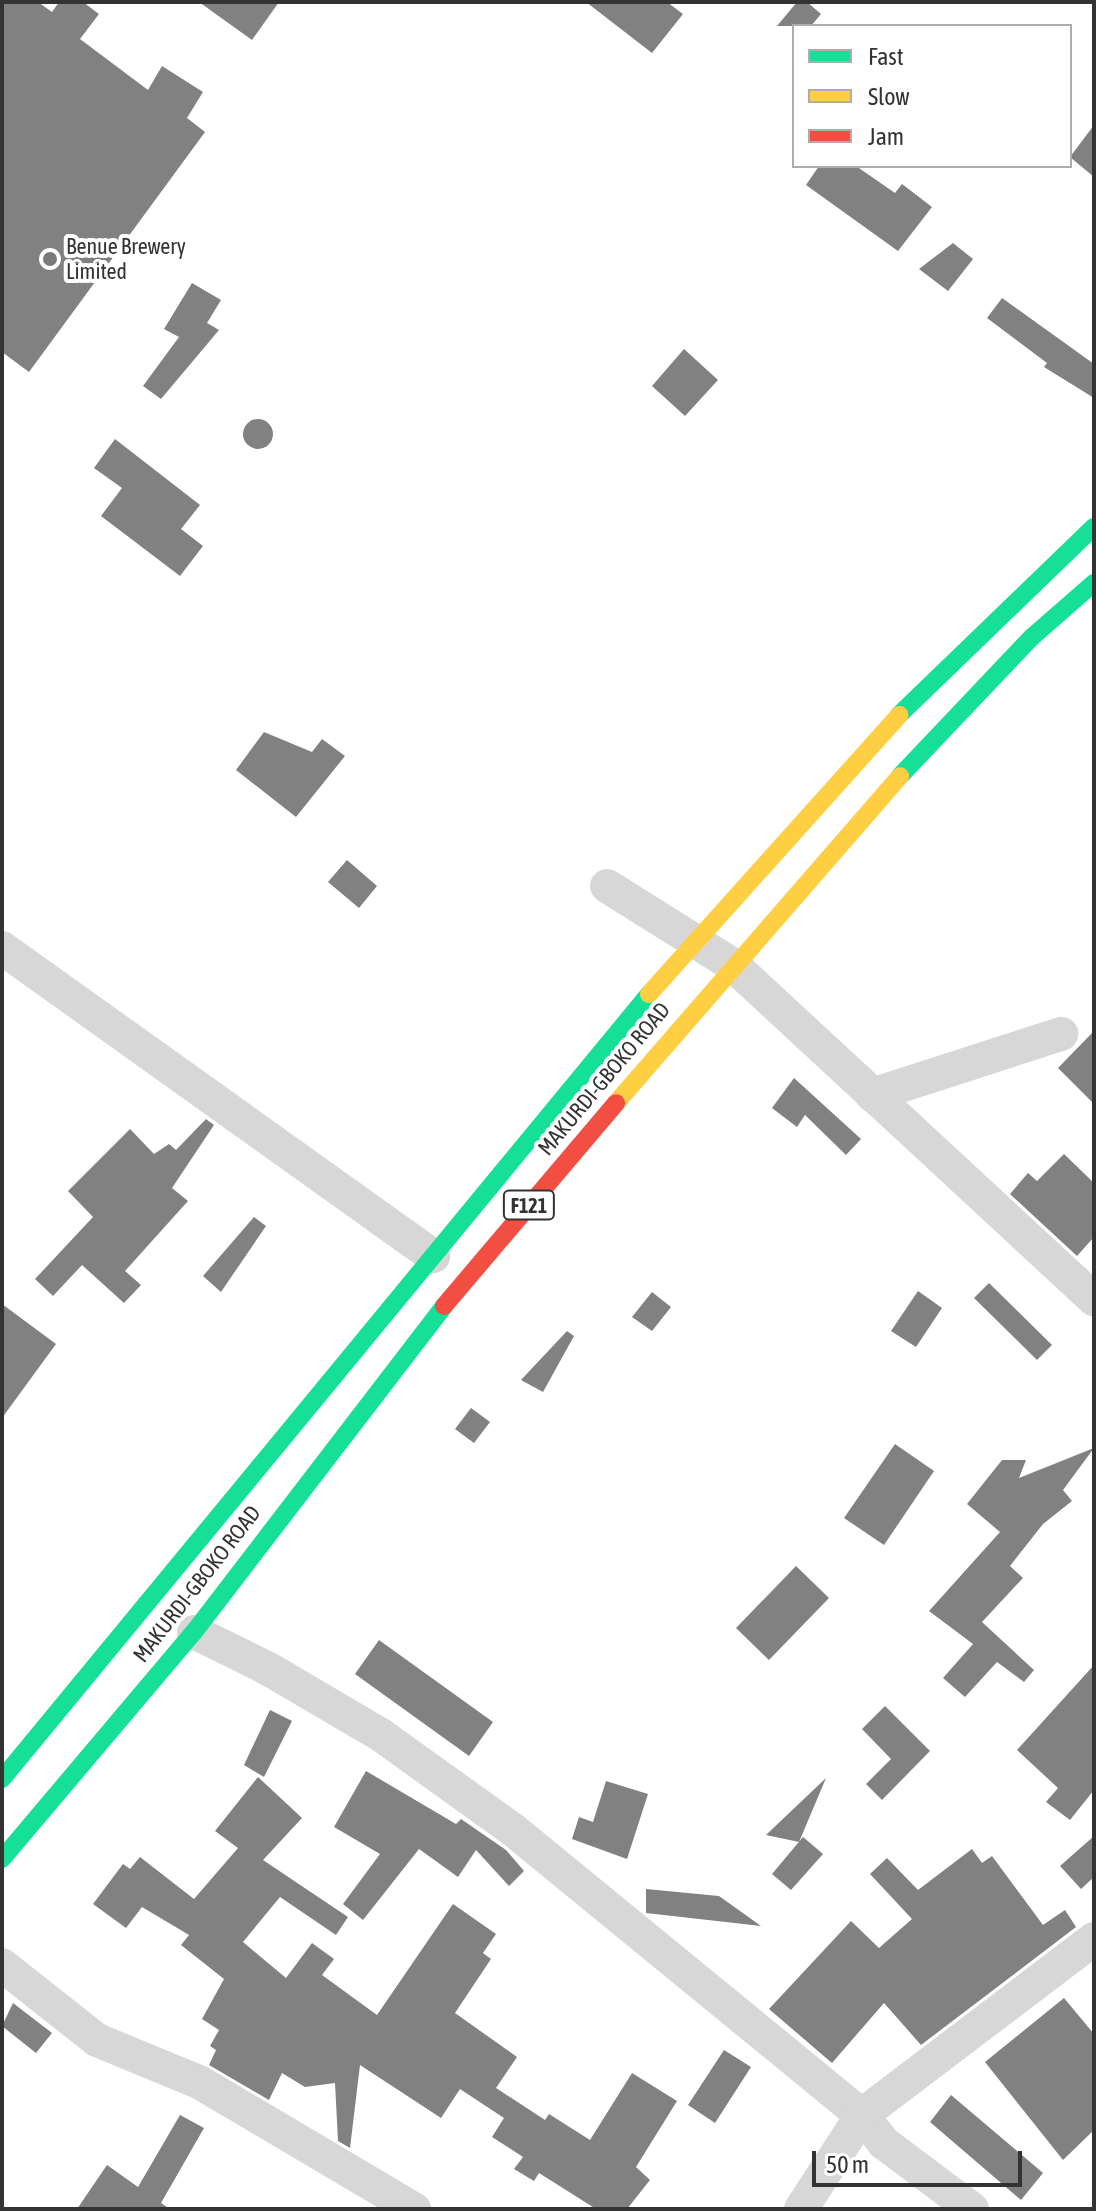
<!DOCTYPE html>
<style>
body{margin:0}
#map{position:relative;width:1096px;height:2211px;overflow:hidden;background:#fff;font-family:"Asap Condensed",sans-serif}
div>[style]{position:absolute}
.building>*{inset:0;background:#818181}
.round{border-radius:50%}
.street>*{height:34px;margin:-17px;padding:0 17px;transform-origin:17px;border-radius:17px;background:#d7d7d7}
.fast>*{height:18px;margin:-9px;padding:0 9px;transform-origin:9px;border-radius:9px;background:#16e098}
.slow>*{height:18px;margin:-9px;padding:0 9px;transform-origin:9px;border-radius:9px;background:#ffcf43}
.jam>*{height:18px;margin:-9px;padding:0 9px;transform-origin:9px;border-radius:9px;background:#f24e42}
.dots>*{width:22px;height:22px;translate:-50% -50%;box-sizing:border-box;border:4px solid #fff;border-radius:50%}
span{translate:-50% -50%;white-space:nowrap;text-align:center;line-height:1.15;-webkit-text-stroke:8px #fff;paint-order:stroke}
.shield-label span{padding:2px 6px;background:#fff;border:2px solid;border-radius:6px;-webkit-text-stroke-width:0}
.shield-label{font-size:20px;color:#333;font-weight:700}
.poi-label{font-size:22px;color:#333}
.left{translate:0 -50%;text-align:left}
.street-label{font-size:22px;color:#333}
.frame{position:absolute;inset:0;border:4px solid #333;pointer-events:none}
.legend{position:absolute;left:792px;top:24px;width:280px;height:144px;box-sizing:border-box;background:#fff;border:2px solid #adadad;margin:0;padding:10px 14px;list-style:none;font-size:24px;color:#333}
.legend li{display:flex;align-items:center;gap:16px;height:40px}
.legend b{width:40px;border:2px solid #adadad}
.scale{position:absolute;left:812px;top:2151px;width:210px;height:36px;box-sizing:border-box;border:4px solid #333;border-top:0;padding-left:10px;font-size:24px;line-height:28px;white-space:nowrap;color:#333;-webkit-text-stroke:6px #fff;paint-order:stroke}
</style>
<div id="map">
<div class="building">
<div style="clip-path:polygon(2px 2px,38px 2px,52px 12px,59px 2px,83px 2px,99px 14px,80px 39px,148px 90px,162px 66px,203px 92px,187px 118px,205px 132px,29px 372px,2px 352px)"></div>
<div style="clip-path:polygon(199px 2px,279px 2px,252px 40px)"></div>
<div style="clip-path:polygon(586px 2px,667px 2px,683px 14px,652px 53px)"></div>
<div style="clip-path:polygon(797px 2px,807px 2px,821px 14px,811px 26px,777px 26px)"></div>
<div style="clip-path:polygon(1094px 125px,1094px 177px,1070px 157px)"></div>
<div style="clip-path:polygon(819px 166px,856px 166px,895px 193px,902px 184px,932px 207px,898px 251px,806px 185px)"></div>
<div style="clip-path:polygon(953px 243px,973px 259px,948px 291px,919px 269px)"></div>
<div style="clip-path:polygon(192px 283px,221px 300px,207px 323px,219px 330px,161px 399px,143px 386px,179px 337px,164px 329px)"></div>
<div style="clip-path:polygon(1002px 298px,1094px 364px,1094px 398px,1044px 367px,1047px 363px,987px 318px)"></div>
<div style="clip-path:polygon(684px 349px,718px 380px,685px 416px,652px 386px)"></div>
<div class="round" style="left:243px;top:419px;width:30px;height:30px"></div>
<div style="clip-path:polygon(115px 439px,200px 505px,181px 529px,203px 546px,180px 576px,101px 516px,122px 488px,94px 468px)"></div>
<div style="clip-path:polygon(264px 732px,312px 752px,322px 739px,345px 756px,296px 817px,236px 770px)"></div>
<div style="clip-path:polygon(347px 860px,377px 886px,359px 908px,328px 882px)"></div>
<div style="clip-path:polygon(1094px 1031px,1094px 1104px,1058px 1068px)"></div>
<div style="clip-path:polygon(794px 1078px,861px 1139px,846px 1155px,805px 1115px,797px 1127px,772px 1108px)"></div>
<div style="clip-path:polygon(206px 1119px,214px 1125px,172px 1188px,188px 1201px,125px 1271px,141px 1285px,124px 1303px,82px 1265px,53px 1296px,35px 1279px,93px 1217px,68px 1191px,130px 1129px,154px 1154px,169px 1144px,176px 1150px)"></div>
<div style="clip-path:polygon(1064px 1154px,1094px 1183px,1094px 1237px,1077px 1256px,1010px 1194px,1028px 1173px,1037px 1181px)"></div>
<div style="clip-path:polygon(254px 1217px,266px 1226px,221px 1292px,203px 1276px)"></div>
<div style="clip-path:polygon(989px 1283px,1052px 1345px,1037px 1360px,974px 1298px)"></div>
<div style="clip-path:polygon(918px 1291px,942px 1308px,916px 1347px,891px 1331px)"></div>
<div style="clip-path:polygon(652px 1292px,671px 1307px,652px 1331px,632px 1317px)"></div>
<div style="clip-path:polygon(2px 1304px,56px 1344px,2px 1418px)"></div>
<div style="clip-path:polygon(567px 1331px,574px 1336px,543px 1392px,521px 1380px)"></div>
<div style="clip-path:polygon(471px 1408px,490px 1422px,474px 1443px,455px 1429px)"></div>
<div style="clip-path:polygon(895px 1444px,934px 1471px,884px 1545px,844px 1518px)"></div>
<div style="clip-path:polygon(1094px 1448px,1063px 1490px,1072px 1501px,1043px 1524px,1010px 1566px,1023px 1578px,982px 1622px,1034px 1670px,1024px 1682px,997px 1662px,965px 1697px,943px 1678px,973px 1644px,929px 1611px,1000px 1532px,967px 1504px,1002px 1460px,1026px 1460px,1019px 1478px)"></div>
<div style="clip-path:polygon(796px 1566px,829px 1598px,769px 1660px,736px 1628px)"></div>
<div style="clip-path:polygon(379px 1640px,493px 1722px,469px 1756px,355px 1674px)"></div>
<div style="clip-path:polygon(1094px 1665px,1094px 1790px,1070px 1820px,1046px 1802px,1058px 1788px,1017px 1750px)"></div>
<div style="clip-path:polygon(885px 1706px,930px 1751px,882px 1800px,866px 1784px,891px 1759px,862px 1729px)"></div>
<div style="clip-path:polygon(270px 1710px,292px 1721px,264px 1777px,244px 1765px)"></div>
<div style="clip-path:polygon(366px 1771px,456px 1824px,461px 1819px,506px 1850px,524px 1871px,509px 1886px,476px 1850px,458px 1877px,419px 1849px,363px 1920px,343px 1904px,380px 1854px,334px 1827px)"></div>
<div style="clip-path:polygon(258px 1777px,302px 1818px,263px 1860px,348px 1917px,336px 1935px,280px 1897px,243px 1942px,286px 1978px,312px 1943px,334px 1959px,322px 1975px,377px 2015px,453px 1904px,496px 1934px,483px 1953px,491px 1959px,455px 2013px,517px 2057px,496px 2088px,545px 2120px,549px 2114px,590px 2140px,632px 2073px,677px 2101px,636px 2167px,650px 2180px,627px 2209px,596px 2209px,539px 2173px,534px 2181px,514px 2169px,523px 2157px,492px 2137px,504px 2118px,460px 2089px,441px 2118px,360px 2065px,350px 2148px,338px 2141px,335px 2083px,305px 2087px,282px 2073px,269px 2100px,209px 2065px,216px 2050px,210px 2046px,219px 2030px,202px 2019px,224px 1979px,181px 1945px,189px 1935px,142px 1907px,126px 1928px,93px 1904px,123px 1864px,130px 1869px,140px 1857px,194px 1899px,238px 1848px,215px 1831px)"></div>
<div style="clip-path:polygon(826px 1778px,799px 1842px,766px 1835px)"></div>
<div style="clip-path:polygon(606px 1781px,648px 1794px,627px 1859px,572px 1839px,579px 1817px,593px 1822px)"></div>
<div style="clip-path:polygon(1094px 1836px,1094px 1877px,1081px 1889px,1060px 1866px)"></div>
<div style="clip-path:polygon(803px 1837px,823px 1854px,791px 1890px,772px 1874px)"></div>
<div style="clip-path:polygon(972px 1849px,982px 1863px,992px 1856px,1043px 1925px,1065px 1910px,1076px 1927px,921px 2045px,884px 2003px,832px 2063px,769px 2009px,851px 1921px,879px 1948px,912px 1919px,870px 1874px,887px 1858px,918px 1890px)"></div>
<div style="clip-path:polygon(646px 1889px,719px 1896px,761px 1926px,646px 1913px)"></div>
<div style="clip-path:polygon(1064px 1998px,1094px 2034px,1094px 2130px,1063px 2160px,985px 2062px)"></div>
<div style="clip-path:polygon(13px 2003px,52px 2033px,36px 2053px,2px 2026px)"></div>
<div style="clip-path:polygon(724px 2050px,751px 2067px,715px 2123px,688px 2105px)"></div>
<div style="clip-path:polygon(951px 2095px,1043px 2173px,1021px 2200px,930px 2122px)"></div>
<div style="clip-path:polygon(180px 2115px,204px 2128px,161px 2203px,170px 2209px,77px 2209px,107px 2165px,138px 2187px)"></div>
</div>
<div class="street">
<div style="left:607px;top:886px;width:149px;rotate:32.1deg"></div>
<div style="left:733px;top:965px;width:492px;rotate:42.8deg"></div>
<div style="left:2px;top:948px;width:530px;rotate:35.55deg"></div>
<div style="left:872px;top:1095px;width:199px;rotate:-17.9deg"></div>
<div style="left:194px;top:1632px;width:81px;rotate:26.3deg"></div>
<div style="left:267px;top:1668px;width:132px;rotate:30.4deg"></div>
<div style="left:381px;top:1735px;width:161px;rotate:35.7deg"></div>
<div style="left:512px;top:1829px;width:452px;rotate:39.3deg"></div>
<div style="left:862px;top:2115px;width:36px;rotate:52deg"></div>
<div style="left:884px;top:2143px;width:110px;rotate:36.9deg"></div>
<div style="left:2px;top:1965px;width:121px;rotate:38.3deg"></div>
<div style="left:97px;top:2040px;width:110px;rotate:22.4deg"></div>
<div style="left:199px;top:2082px;width:250px;rotate:30.6deg"></div>
<div style="left:801px;top:2209px;width:112px;rotate:-57deg"></div>
<div style="left:862px;top:2115px;width:291px;rotate:-37.2deg"></div>
</div>
<div class="fast">
<div style="left:899px;top:715px;width:271px;rotate:-44deg"></div>
<div style="left:900px;top:776px;width:192px;rotate:-46.5deg"></div>
<div style="left:1032px;top:637px;width:82px;rotate:-41.1deg"></div>
<div style="left:2px;top:1779px;width:1017px;rotate:-50.5deg"></div>
<div style="left:2px;top:1859px;width:297px;rotate:-49.8deg"></div>
<div style="left:194px;top:1632px;width:411px;rotate:-52.5deg"></div>
</div>
<div class="slow">
<div style="left:649px;top:994px;width:375px;rotate:-48.1deg"></div>
<div style="left:616px;top:1103px;width:433px;rotate:-49deg"></div>
</div>
<div class="jam">
<div style="left:444px;top:1306px;width:266px;rotate:-49.7deg"></div>
</div>
<div class="dots">
<div style="left:50px;top:259px;background:#7a7a7a"></div>
</div>
<div class="shield-label">
<span style="left:529px;top:1205px">F121</span>
</div>
<div class="poi-label">
<span class="left" style="left:66px;top:259px">Benue Brewery<br>Limited</span>
</div>
<div class="street-label">
<span style="left:604px;top:1079px;rotate:-50deg">MAKURDI-GBOKO ROAD</span>
<span style="left:197px;top:1584px;rotate:-52deg">MAKURDI-GBOKO ROAD</span>
</div>
<div class="frame"></div>
<ul class="legend">
<li><b style="height:10px;background:#16e098"></b>Fast</li>
<li><b style="height:10px;background:#ffcf43"></b>Slow</li>
<li><b style="height:10px;background:#f24e42"></b>Jam</li>
</ul>
<div class="scale">50 m</div>
</div>
